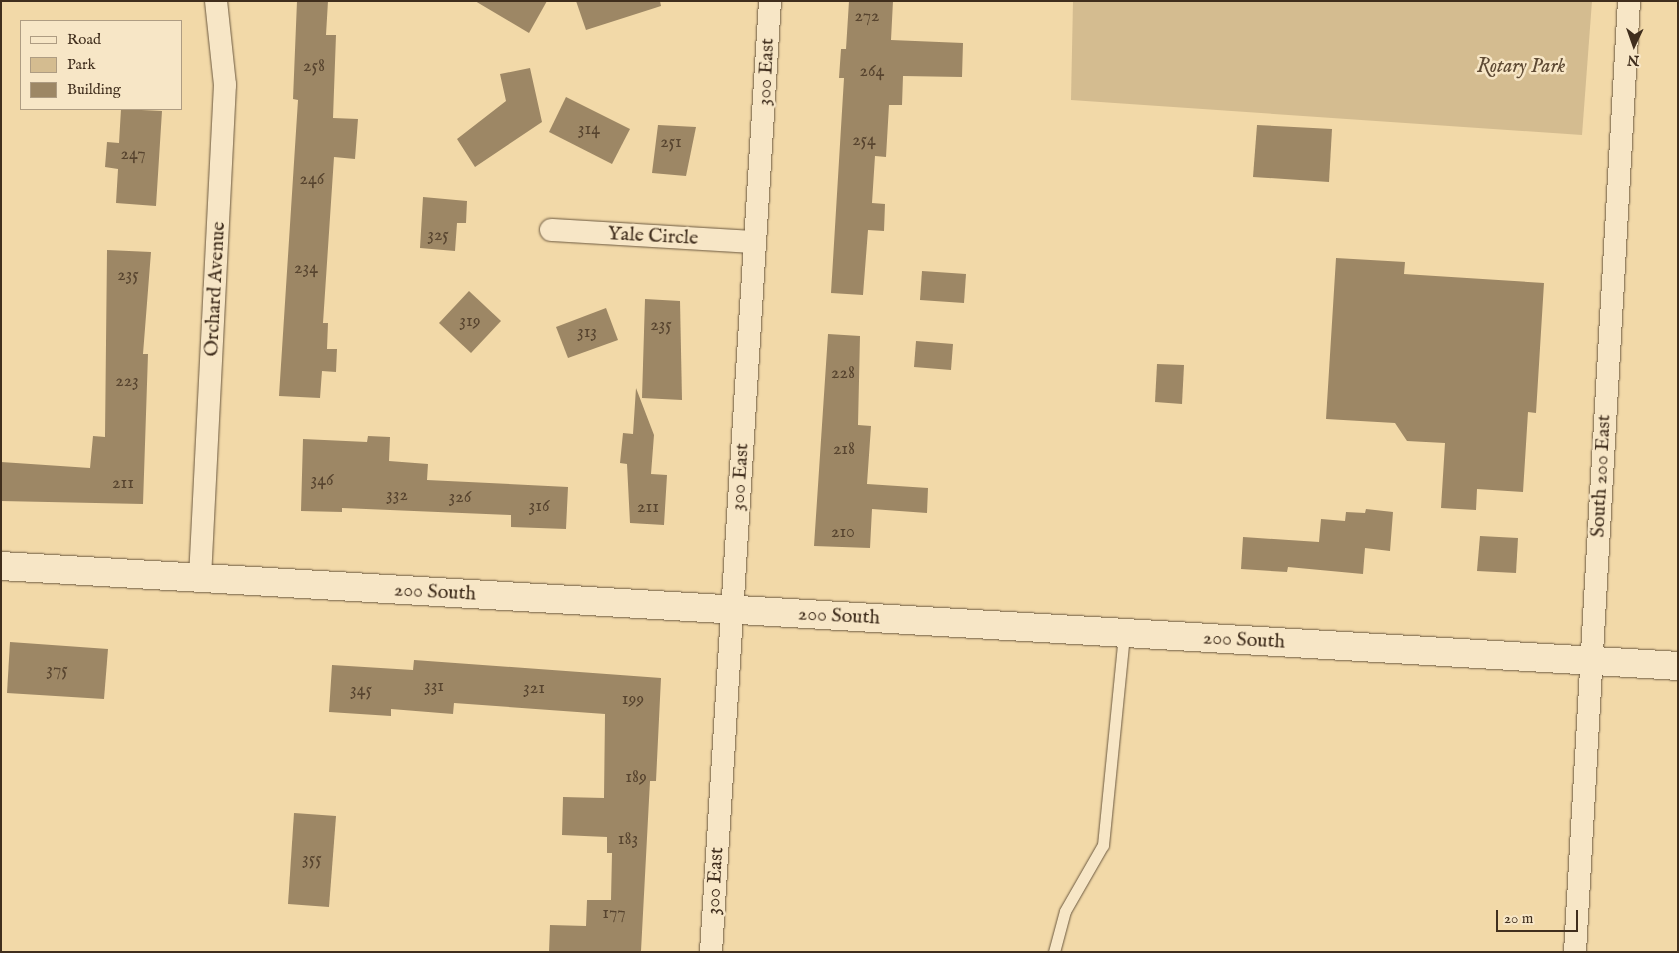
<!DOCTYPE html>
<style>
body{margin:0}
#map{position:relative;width:1679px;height:953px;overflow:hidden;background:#f2d9a8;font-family:"IM FELL English",serif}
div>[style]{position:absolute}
.green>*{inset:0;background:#d4bc90}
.building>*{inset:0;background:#9d8765}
.roads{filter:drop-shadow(0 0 1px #6c5940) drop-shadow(0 0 1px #6c5940)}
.lane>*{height:11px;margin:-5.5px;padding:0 5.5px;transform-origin:5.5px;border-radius:5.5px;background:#f7e6c6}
.street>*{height:22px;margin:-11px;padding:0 11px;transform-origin:11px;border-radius:11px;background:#f7e6c6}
.secondary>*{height:28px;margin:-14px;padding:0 14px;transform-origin:14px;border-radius:14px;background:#f7e6c6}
span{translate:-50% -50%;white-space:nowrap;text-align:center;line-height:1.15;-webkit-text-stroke:5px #f7e6c6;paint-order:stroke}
.number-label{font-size:18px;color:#57442f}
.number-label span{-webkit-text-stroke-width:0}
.park-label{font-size:20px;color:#5e4a34;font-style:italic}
.street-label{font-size:20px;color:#402e1d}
.frame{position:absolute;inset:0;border:2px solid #402e1d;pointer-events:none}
.legend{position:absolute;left:20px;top:20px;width:162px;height:90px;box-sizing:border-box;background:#f7e6c6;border:1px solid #ae9c82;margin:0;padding:6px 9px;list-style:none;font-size:15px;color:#402e1d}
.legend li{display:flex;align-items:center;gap:10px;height:25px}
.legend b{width:25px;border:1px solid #ae9c82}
.north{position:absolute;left:1609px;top:20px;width:50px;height:50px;-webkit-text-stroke:4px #f7e6c6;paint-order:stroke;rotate:183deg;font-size:14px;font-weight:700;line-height:20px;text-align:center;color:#402e1d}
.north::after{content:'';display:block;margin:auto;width:18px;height:22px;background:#402e1d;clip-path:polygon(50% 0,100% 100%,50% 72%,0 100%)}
.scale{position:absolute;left:1496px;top:910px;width:82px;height:22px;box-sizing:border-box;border:2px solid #402e1d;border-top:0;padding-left:6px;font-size:15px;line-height:18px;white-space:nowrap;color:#402e1d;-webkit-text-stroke:4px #f7e6c6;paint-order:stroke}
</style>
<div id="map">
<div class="green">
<div style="clip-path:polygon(1073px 1px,1592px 1px,1582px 135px,1071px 100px)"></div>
</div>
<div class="building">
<div style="clip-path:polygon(297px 1px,328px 1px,326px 35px,336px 35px,333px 118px,358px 119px,355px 159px,334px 157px,323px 323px,328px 323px,327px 349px,337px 349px,336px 372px,322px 371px,320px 398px,279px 396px,298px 100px,293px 99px)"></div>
<div style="clip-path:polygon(475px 1px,547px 1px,529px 33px)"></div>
<div style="clip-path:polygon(576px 1px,660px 1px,661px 6px,586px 30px)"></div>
<div style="clip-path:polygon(849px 1px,893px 1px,891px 40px,963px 43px,962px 77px,903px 76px,902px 105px,889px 105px,886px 157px,875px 156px,872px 203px,885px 204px,884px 231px,868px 230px,863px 295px,831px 293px,844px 78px,839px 78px,841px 49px,846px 49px)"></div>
<div style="clip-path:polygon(530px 68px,542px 122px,475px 167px,457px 139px,506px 101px,500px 74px)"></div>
<div style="clip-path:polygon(566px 97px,630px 129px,612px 164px,549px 132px)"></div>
<div style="clip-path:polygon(121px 109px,162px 111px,156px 206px,116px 203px,118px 169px,105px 167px,107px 142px,119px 143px)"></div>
<div style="clip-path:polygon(658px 125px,696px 127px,686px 176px,652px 173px)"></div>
<div style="clip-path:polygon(1257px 125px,1332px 129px,1329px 182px,1253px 177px)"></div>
<div style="clip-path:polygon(423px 197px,467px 201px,466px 223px,457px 223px,455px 251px,420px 248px)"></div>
<div style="clip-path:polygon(107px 250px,151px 252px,143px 354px,148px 354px,143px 504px,1px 501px,1px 462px,90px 468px,93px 436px,105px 437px)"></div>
<div style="clip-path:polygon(1336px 258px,1405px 262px,1404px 274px,1544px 283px,1536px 413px,1528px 412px,1523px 492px,1477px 489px,1476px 510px,1441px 508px,1445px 443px,1407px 441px,1395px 423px,1326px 419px)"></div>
<div style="clip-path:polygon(922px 271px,966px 274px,964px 303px,920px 300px)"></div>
<div style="clip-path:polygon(469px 291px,501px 321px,471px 353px,439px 323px)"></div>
<div style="clip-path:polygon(645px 299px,680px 301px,682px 400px,642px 398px)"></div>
<div style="clip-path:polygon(606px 308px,618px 340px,568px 358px,556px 327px)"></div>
<div style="clip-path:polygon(828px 334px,860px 336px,858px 425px,871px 426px,867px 484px,928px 488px,927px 513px,872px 509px,870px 548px,814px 546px)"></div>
<div style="clip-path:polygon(916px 341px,953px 344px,951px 370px,914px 367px)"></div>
<div style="clip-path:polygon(1157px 364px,1184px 365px,1182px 404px,1155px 402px)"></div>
<div style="clip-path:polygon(636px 388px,654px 435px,651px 474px,667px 475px,664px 525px,630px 523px,627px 464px,620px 463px,623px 433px,633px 434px)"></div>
<div style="clip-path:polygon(368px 436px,390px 437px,389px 461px,428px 464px,427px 480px,568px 487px,566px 529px,511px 527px,511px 515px,342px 508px,342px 512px,301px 511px,303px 439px,367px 442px)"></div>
<div style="clip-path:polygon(1366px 509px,1393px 512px,1390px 551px,1365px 548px,1363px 574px,1288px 567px,1287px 572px,1241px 569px,1243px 537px,1319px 542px,1321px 519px,1345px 521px,1346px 512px,1365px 513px)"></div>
<div style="clip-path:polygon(1480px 536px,1518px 538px,1516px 573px,1477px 571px)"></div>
<div style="clip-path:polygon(10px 642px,108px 649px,104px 699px,7px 693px)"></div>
<div style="clip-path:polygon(414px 660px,661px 678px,656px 781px,650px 781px,641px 951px,549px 952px,550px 925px,586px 926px,587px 900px,611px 900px,612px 853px,607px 853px,607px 837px,562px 835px,563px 797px,604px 798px,605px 714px,454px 703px,453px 714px,391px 709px,391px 716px,329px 712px,332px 665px,413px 670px)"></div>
<div style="clip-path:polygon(294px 813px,336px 816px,329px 907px,288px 904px)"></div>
</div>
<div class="roads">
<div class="lane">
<div style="left:1054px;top:952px;width:42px;rotate:-75deg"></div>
<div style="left:1065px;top:911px;width:76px;rotate:-60.1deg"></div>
<div style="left:1103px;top:845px;width:213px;rotate:-84.3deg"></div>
</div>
<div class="street">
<div style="left:551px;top:230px;width:204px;rotate:3.4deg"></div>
<div style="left:200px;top:578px;width:494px;rotate:-87.1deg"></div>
<div style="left:225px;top:85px;width:84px;rotate:-96.1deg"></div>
<div style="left:711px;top:952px;width:953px;rotate:-86.45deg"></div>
<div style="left:1575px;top:952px;width:953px;rotate:-86.75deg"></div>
</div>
<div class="secondary">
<div style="left:1px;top:566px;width:1680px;rotate:3.41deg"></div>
</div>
</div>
<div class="number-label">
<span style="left:867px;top:17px">272</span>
<span style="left:314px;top:67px">258</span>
<span style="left:872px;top:72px">264</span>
<span style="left:589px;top:130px">314</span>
<span style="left:864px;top:141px">254</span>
<span style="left:671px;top:143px">251</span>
<span style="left:133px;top:155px">247</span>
<span style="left:312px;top:180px">246</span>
<span style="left:438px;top:236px">325</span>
<span style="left:306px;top:269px">234</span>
<span style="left:128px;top:276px">235</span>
<span style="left:470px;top:322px">319</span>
<span style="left:661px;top:326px">235</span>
<span style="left:587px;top:333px">313</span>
<span style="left:843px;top:374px">228</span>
<span style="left:127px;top:382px">223</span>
<span style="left:844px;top:450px">218</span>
<span style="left:322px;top:481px">346</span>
<span style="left:123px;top:484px">211</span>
<span style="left:397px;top:496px">332</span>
<span style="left:460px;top:498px">326</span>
<span style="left:539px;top:507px">316</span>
<span style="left:648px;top:508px">211</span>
<span style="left:843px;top:533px">210</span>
<span style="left:57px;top:671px">375</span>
<span style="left:434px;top:687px">331</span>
<span style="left:534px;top:689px">321</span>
<span style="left:361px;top:691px">345</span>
<span style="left:633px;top:700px">199</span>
<span style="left:636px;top:778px">189</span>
<span style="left:628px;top:840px">183</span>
<span style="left:312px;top:860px">355</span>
<span style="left:614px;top:914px">177</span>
</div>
<div class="park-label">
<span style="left:1521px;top:66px">Rotary Park</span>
</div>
<div class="street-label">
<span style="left:766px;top:72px;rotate:-87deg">300 East</span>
<span style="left:653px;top:236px;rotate:3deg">Yale Circle</span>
<span style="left:215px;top:289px;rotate:-87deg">Orchard Avenue</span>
<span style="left:1601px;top:476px;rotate:-87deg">South 200 East</span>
<span style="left:740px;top:477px;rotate:-86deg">300 East</span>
<span style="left:435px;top:592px;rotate:3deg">200 South</span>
<span style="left:839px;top:616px;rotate:3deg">200 South</span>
<span style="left:1244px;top:640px;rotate:3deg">200 South</span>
<span style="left:715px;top:881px;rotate:-87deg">300 East</span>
</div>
<div class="frame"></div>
<ul class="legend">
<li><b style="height:6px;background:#f7e6c6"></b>Road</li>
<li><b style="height:14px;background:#d4bc90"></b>Park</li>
<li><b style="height:14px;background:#9d8765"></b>Building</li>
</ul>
<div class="north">N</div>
<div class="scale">20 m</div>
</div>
